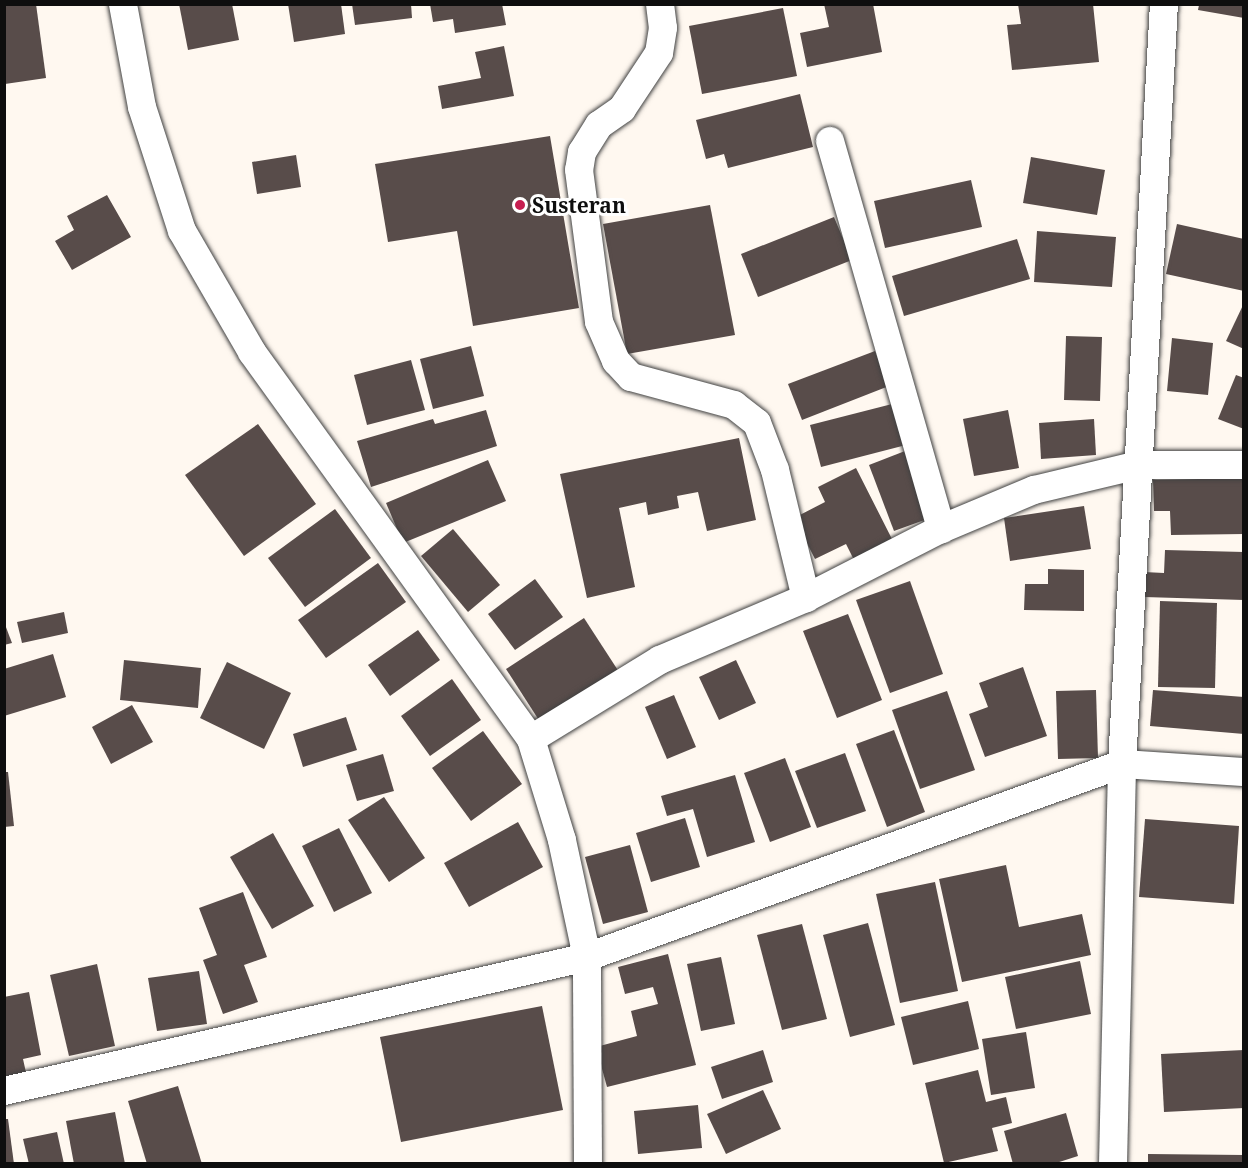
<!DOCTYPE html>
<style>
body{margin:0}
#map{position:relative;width:1248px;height:1168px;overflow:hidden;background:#fff8f0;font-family:"Noto Serif",serif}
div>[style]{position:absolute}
.building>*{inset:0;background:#584c4a}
.roads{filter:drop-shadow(0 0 2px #414141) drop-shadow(0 0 2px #414141)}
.street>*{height:28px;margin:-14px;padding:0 14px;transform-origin:14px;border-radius:14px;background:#fff}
.dots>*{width:16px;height:16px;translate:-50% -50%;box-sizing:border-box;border:3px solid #fff;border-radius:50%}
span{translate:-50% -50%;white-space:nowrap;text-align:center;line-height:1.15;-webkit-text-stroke:6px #fff;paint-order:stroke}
.poi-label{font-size:21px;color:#0e0e0e;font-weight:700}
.left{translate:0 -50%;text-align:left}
.frame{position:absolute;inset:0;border:6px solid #0e0e0e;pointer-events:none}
</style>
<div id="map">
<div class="building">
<div style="clip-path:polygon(5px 4px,36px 4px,46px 78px,5px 84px)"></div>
<div style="clip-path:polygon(179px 4px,232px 4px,239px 40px,188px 50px)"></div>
<div style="clip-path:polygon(288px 4px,341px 4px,345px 34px,294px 42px)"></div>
<div style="clip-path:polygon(352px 4px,411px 4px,412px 18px,355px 25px)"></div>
<div style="clip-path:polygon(430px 4px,502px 4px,506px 25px,455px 33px,453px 19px,433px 22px)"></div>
<div style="clip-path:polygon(824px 4px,873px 4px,882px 52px,807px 67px,800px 33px,829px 27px)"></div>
<div style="clip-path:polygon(1018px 4px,1093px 4px,1099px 62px,1012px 70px,1007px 25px,1021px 24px)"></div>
<div style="clip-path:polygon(1199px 5px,1244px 5px,1244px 18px,1198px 10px)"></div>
<div style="clip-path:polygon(783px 8px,797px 76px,702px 94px,689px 26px)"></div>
<div style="clip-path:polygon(504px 46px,514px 96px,442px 109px,438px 86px,481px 78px,475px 52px)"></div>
<div style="clip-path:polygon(800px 94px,813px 147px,728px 168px,724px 154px,706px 159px,696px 120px)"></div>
<div style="clip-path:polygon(550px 136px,579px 308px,473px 326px,457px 231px,388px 242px,375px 164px)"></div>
<div style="clip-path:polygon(296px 155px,301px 187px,257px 194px,252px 162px)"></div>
<div style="clip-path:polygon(1031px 157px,1105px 170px,1097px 215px,1023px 203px)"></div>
<div style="clip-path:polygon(971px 180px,982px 227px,885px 248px,874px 201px)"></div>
<div style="clip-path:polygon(107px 195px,131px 237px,72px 270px,55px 241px,74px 230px,67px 216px)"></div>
<div style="clip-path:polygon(710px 205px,735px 335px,627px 354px,603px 224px)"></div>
<div style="clip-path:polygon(834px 217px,852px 260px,758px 297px,741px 254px)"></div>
<div style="clip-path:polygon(1177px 224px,1244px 239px,1244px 291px,1166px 274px)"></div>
<div style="clip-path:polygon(1037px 231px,1116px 237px,1112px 287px,1034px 282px)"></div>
<div style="clip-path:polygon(1017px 239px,1030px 279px,904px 316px,892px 276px)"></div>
<div style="clip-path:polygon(1244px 303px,1244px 349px,1226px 341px)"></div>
<div style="clip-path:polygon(1066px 336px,1102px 337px,1100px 401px,1064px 400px)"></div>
<div style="clip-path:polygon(1172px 338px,1213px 343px,1208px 395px,1167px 391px)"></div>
<div style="clip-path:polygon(471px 346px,484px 396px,433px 409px,420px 359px)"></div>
<div style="clip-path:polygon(875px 351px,889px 386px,802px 420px,788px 384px)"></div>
<div style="clip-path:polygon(411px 360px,425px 410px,367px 425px,354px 375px)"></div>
<div style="clip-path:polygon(1236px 375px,1244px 378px,1244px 429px,1218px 419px)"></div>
<div style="clip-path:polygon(896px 403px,906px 445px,821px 467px,810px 425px)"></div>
<div style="clip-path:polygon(486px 410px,497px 446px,371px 487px,357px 441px,433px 419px,435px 424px)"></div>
<div style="clip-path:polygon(1008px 410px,1019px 468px,974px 476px,963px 419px)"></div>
<div style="clip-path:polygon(1094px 419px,1096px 455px,1041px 459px,1039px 423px)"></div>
<div style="clip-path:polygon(258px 424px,316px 504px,244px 556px,185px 475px)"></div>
<div style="clip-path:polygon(739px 438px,756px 520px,707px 531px,698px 492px,677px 496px,679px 508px,648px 515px,646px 502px,619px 508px,635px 587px,587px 598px,560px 474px)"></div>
<div style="clip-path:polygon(905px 451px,930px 518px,894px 531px,869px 465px)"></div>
<div style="clip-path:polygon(488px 460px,506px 501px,403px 543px,386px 503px)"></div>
<div style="clip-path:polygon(856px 468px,893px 541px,854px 560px,846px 544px,815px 559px,794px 518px,825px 502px,818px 487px)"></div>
<div style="clip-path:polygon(1244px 478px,1244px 534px,1171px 535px,1170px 511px,1154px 511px,1153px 480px)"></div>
<div style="clip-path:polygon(1084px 506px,1091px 549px,1010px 561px,1004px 518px)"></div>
<div style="clip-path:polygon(335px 509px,371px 558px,305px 607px,268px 558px)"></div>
<div style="clip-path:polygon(453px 529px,500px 585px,468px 612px,421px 556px)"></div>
<div style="clip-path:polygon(1165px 550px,1244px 552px,1244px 600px,1144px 597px,1144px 572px,1164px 573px)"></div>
<div style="clip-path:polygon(378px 563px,406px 602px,326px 658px,298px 620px)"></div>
<div style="clip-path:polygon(1048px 569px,1084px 570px,1084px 611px,1024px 610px,1025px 584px,1048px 584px)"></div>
<div style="clip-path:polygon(535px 579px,563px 617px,515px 650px,488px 614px)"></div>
<div style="clip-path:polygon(910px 581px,943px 674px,890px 693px,856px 600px)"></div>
<div style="clip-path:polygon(1160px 601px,1217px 603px,1215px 688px,1158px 687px)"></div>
<div style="clip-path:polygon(64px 612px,68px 633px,22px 643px,17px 622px)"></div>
<div style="clip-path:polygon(848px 614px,882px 700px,837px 718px,803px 631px)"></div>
<div style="clip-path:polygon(584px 618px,621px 675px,542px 725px,506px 669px)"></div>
<div style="clip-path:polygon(4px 622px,12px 643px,4px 645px)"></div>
<div style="clip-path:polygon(418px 630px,440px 660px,390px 696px,368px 665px)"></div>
<div style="clip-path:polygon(53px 654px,66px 697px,4px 716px,4px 669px)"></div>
<div style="clip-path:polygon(124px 660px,201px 668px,198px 708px,120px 700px)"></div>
<div style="clip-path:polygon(736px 660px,756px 703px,719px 720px,699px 677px)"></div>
<div style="clip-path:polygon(227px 662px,291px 693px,264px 749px,200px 718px)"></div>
<div style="clip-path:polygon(1023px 667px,1047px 736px,985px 757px,969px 714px,988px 707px,979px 683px)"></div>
<div style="clip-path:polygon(452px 679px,481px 720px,430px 756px,401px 716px)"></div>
<div style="clip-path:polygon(1096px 690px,1098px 758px,1058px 759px,1056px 691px)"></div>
<div style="clip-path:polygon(1153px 690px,1244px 697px,1244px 734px,1150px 726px)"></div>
<div style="clip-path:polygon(947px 691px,975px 770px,920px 789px,892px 710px)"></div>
<div style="clip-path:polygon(674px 695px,696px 747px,667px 759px,645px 707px)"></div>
<div style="clip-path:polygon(132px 705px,153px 742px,111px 764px,92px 727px)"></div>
<div style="clip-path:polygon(346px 717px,357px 750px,303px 767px,293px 734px)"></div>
<div style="clip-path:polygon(894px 730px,925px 812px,887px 827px,856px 744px)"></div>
<div style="clip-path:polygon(483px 731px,522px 784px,471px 821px,432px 768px)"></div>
<div style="clip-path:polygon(845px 753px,866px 811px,817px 828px,795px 771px)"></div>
<div style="clip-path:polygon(383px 754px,394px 791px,357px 801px,346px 765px)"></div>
<div style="clip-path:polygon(785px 758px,811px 827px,770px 842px,744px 773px)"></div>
<div style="clip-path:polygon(4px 772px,8px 772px,14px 826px,4px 827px)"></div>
<div style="clip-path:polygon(735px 775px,755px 842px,707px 857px,693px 809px,667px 816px,661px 796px)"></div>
<div style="clip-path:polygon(384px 797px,425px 858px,389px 882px,348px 820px)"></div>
<div style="clip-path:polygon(685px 818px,700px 867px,651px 882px,636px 833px)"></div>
<div style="clip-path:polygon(1145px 819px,1239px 826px,1234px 904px,1139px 897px)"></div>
<div style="clip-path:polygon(518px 822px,543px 867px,469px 907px,444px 863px)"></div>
<div style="clip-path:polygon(339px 828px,372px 893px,334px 912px,302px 846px)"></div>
<div style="clip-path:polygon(273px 833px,314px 906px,272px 929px,230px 857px)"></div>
<div style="clip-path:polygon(630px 845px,648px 912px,603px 924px,585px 857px)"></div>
<div style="clip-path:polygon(1006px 865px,1019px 927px,1082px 914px,1091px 955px,962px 982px,939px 879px)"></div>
<div style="clip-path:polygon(935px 882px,958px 991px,900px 1003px,876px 894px)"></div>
<div style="clip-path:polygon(243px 892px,267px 957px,244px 965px,258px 1002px,223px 1014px,203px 960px,217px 955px,199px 908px)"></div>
<div style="clip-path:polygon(868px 923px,895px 1025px,850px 1037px,823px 935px)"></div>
<div style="clip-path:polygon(802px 924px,827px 1019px,782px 1030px,757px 935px)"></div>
<div style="clip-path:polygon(668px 954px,696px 1065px,607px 1087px,596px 1047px,637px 1036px,631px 1011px,658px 1004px,653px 987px,625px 994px,618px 967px)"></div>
<div style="clip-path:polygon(721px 957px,735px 1024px,701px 1031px,687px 964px)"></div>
<div style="clip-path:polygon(1080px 961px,1091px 1014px,1016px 1029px,1005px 977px)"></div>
<div style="clip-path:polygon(97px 964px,115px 1046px,69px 1056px,50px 975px)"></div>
<div style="clip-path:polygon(199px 971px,207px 1024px,157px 1031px,148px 978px)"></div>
<div style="clip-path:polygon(29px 992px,41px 1055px,23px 1059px,27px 1077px,4px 1081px,4px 997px)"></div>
<div style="clip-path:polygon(968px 1001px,979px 1049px,913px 1065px,901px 1017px)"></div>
<div style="clip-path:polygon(542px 1006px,563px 1110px,401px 1142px,380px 1037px)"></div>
<div style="clip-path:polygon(1026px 1032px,1035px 1088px,991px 1095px,982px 1039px)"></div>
<div style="clip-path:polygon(763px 1050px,773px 1082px,722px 1099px,711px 1067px)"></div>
<div style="clip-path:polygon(1244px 1050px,1244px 1108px,1164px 1112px,1161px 1054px)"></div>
<div style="clip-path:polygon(978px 1070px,986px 1102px,1006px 1097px,1012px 1123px,992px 1128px,998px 1151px,944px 1163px,925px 1083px)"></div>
<div style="clip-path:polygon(178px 1086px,202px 1164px,147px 1164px,128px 1101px)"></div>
<div style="clip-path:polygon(763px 1090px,781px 1129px,726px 1154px,707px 1114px)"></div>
<div style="clip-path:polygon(698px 1105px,702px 1148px,638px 1154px,634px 1111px)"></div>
<div style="clip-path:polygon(115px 1112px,125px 1164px,74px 1164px,66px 1121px)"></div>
<div style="clip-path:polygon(1066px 1113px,1078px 1156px,1053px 1164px,1013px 1164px,1004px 1131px)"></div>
<div style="clip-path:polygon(4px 1119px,8px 1119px,14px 1164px,4px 1164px)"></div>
<div style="clip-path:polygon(57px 1132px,64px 1164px,29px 1164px,23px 1139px)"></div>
<div style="clip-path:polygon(1148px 1154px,1244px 1155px,1244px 1164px,1148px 1164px)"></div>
</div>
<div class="roads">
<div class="street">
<div style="left:660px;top:4px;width:24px;rotate:83deg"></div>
<div style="left:663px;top:28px;width:25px;rotate:99deg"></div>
<div style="left:659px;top:53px;width:67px;rotate:123.5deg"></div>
<div style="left:622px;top:109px;width:28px;rotate:145deg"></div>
<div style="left:599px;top:125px;width:32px;rotate:122deg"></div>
<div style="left:582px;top:152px;width:18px;rotate:99deg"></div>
<div style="left:579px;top:170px;width:153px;rotate:82.5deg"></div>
<div style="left:599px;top:322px;width:43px;rotate:66.4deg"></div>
<div style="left:616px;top:361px;width:22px;rotate:47deg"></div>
<div style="left:631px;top:377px;width:107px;rotate:15.2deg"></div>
<div style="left:734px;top:405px;width:29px;rotate:38deg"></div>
<div style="left:757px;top:423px;width:50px;rotate:69deg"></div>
<div style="left:775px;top:470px;width:132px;rotate:76.4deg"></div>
<div style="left:830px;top:141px;width:404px;rotate:74deg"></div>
<div style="left:531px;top:739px;width:151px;rotate:-31.5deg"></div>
<div style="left:660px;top:660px;width:159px;rotate:-23deg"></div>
<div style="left:806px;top:598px;width:152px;rotate:-27.1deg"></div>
<div style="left:941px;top:529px;width:101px;rotate:-22.8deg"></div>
<div style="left:1034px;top:490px;width:107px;rotate:-13.5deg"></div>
<div style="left:1138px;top:465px;width:106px"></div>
<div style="left:4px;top:1091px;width:598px;rotate:-12.94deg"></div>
<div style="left:587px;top:957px;width:120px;rotate:-102.1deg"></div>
<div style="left:562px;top:840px;width:106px;rotate:-107.1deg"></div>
<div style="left:531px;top:739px;width:477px;rotate:-125.8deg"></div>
<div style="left:252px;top:352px;width:140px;rotate:-120deg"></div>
<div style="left:182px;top:231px;width:130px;rotate:-107.9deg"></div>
<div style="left:142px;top:107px;width:105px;rotate:-100.5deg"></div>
<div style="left:588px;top:1164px;width:207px;rotate:-90.3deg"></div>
<div style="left:587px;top:957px;width:569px;rotate:-19.84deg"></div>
<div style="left:1122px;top:764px;width:122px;rotate:3.8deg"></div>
<div style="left:1113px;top:1164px;width:400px;rotate:-88.7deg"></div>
<div style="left:1122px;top:764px;width:761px;rotate:-86.84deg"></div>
</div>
</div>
<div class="dots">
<div style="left:520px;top:205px;background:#c61e50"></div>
</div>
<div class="poi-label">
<span class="left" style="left:532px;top:205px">Susteran</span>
</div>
<div class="frame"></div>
</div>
